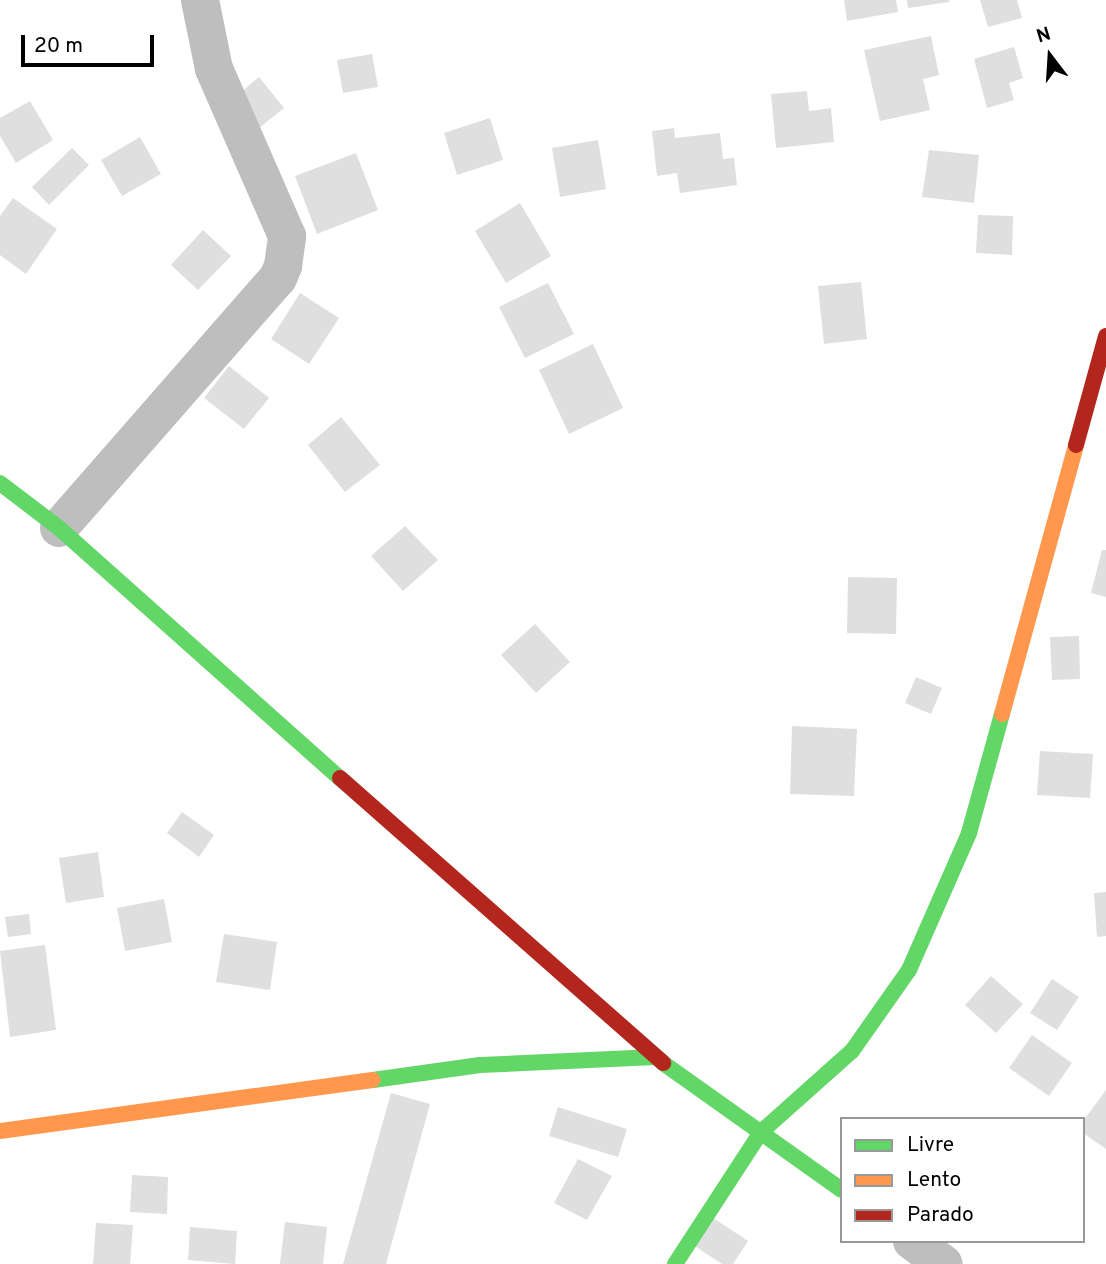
<!DOCTYPE html>
<style>
body{margin:0}
#map{position:relative;width:1106px;height:1264px;overflow:hidden;background:#fff;font-family:Overpass,sans-serif}
div>[style]{position:absolute}
.building>*{inset:0;background:#dfdfdf}
.street>*{height:38px;margin:-19px;padding:0 19px;transform-origin:19px;border-radius:19px;background:#bebebe}
.fast>*{height:16px;margin:-8px;padding:0 8px;transform-origin:8px;border-radius:8px;background:#63d668}
.slow>*{height:16px;margin:-8px;padding:0 8px;transform-origin:8px;border-radius:8px;background:#ff974d}
.jam>*{height:16px;margin:-8px;padding:0 8px;transform-origin:8px;border-radius:8px;background:#b3261e}
span{translate:-50% -50%;white-space:nowrap;text-align:center;line-height:1.15;-webkit-text-stroke:5px #fff;paint-order:stroke}
.legend{position:absolute;left:840px;top:1117px;width:245px;height:126px;box-sizing:border-box;background:#fff;border:2px solid #999;margin:0;padding:9px 12px;list-style:none;font-size:21px;color:#000}
.legend li{display:flex;align-items:center;gap:14px;height:35px}
.legend b{width:35px;border:2px solid #999}
.north{position:absolute;left:1015px;top:21px;width:70px;height:70px;-webkit-text-stroke:5px #fff;paint-order:stroke;rotate:343deg;font-size:19px;font-weight:700;line-height:28px;text-align:center;color:#000}
.north::after{content:'';display:block;margin:auto;width:24px;height:32px;background:#000;clip-path:polygon(50% 0,100% 100%,50% 72%,0 100%)}
.scale{position:absolute;left:21px;top:35px;width:133px;height:32px;box-sizing:border-box;border:4px solid #000;border-top:0;padding-left:9px;font-size:21px;line-height:24px;white-space:nowrap;color:#000;-webkit-text-stroke:5px #fff;paint-order:stroke}
</style>
<div id="map">
<div class="building">
<div style="clip-path:polygon(844px 0,896px 0,898px 12px,847px 21px)"></div>
<div style="clip-path:polygon(907px 0,949px 0,949px 2px,908px 8px)"></div>
<div style="clip-path:polygon(980px 0,1017px 0,1022px 18px,988px 27px)"></div>
<div style="clip-path:polygon(931px 36px,939px 75px,923px 79px,930px 110px,880px 121px,864px 50px)"></div>
<div style="clip-path:polygon(1014px 47px,1023px 78px,1009px 83px,1014px 100px,987px 108px,974px 59px)"></div>
<div style="clip-path:polygon(372px 54px,378px 87px,343px 93px,337px 60px)"></div>
<div style="clip-path:polygon(259px 77px,284px 108px,259px 128px,235px 97px)"></div>
<div style="clip-path:polygon(807px 91px,809px 111px,831px 108px,834px 142px,776px 148px,771px 94px)"></div>
<div style="clip-path:polygon(30px 101px,53px 140px,16px 163px,0 136px,0 118px)"></div>
<div style="clip-path:polygon(490px 118px,503px 160px,457px 175px,444px 133px)"></div>
<div style="clip-path:polygon(674px 128px,675px 138px,720px 133px,723px 159px,734px 158px,737px 185px,680px 193px,677px 173px,657px 176px,652px 131px)"></div>
<div style="clip-path:polygon(140px 137px,161px 174px,122px 196px,101px 160px)"></div>
<div style="clip-path:polygon(598px 140px,606px 189px,560px 197px,552px 148px)"></div>
<div style="clip-path:polygon(72px 148px,89px 165px,49px 205px,32px 187px)"></div>
<div style="clip-path:polygon(929px 150px,979px 155px,974px 203px,922px 197px)"></div>
<div style="clip-path:polygon(356px 153px,378px 210px,317px 234px,295px 176px)"></div>
<div style="clip-path:polygon(13px 198px,57px 229px,26px 274px,0 255px,0 216px)"></div>
<div style="clip-path:polygon(520px 203px,551px 256px,506px 283px,475px 231px)"></div>
<div style="clip-path:polygon(978px 215px,1013px 216px,1012px 255px,976px 253px)"></div>
<div style="clip-path:polygon(203px 230px,231px 256px,198px 290px,171px 265px)"></div>
<div style="clip-path:polygon(861px 282px,867px 339px,824px 344px,818px 286px)"></div>
<div style="clip-path:polygon(548px 283px,574px 334px,525px 358px,499px 307px)"></div>
<div style="clip-path:polygon(300px 293px,339px 318px,309px 364px,271px 339px)"></div>
<div style="clip-path:polygon(593px 344px,623px 408px,569px 434px,539px 370px)"></div>
<div style="clip-path:polygon(229px 366px,269px 398px,244px 429px,204px 398px)"></div>
<div style="clip-path:polygon(341px 417px,380px 465px,345px 492px,308px 445px)"></div>
<div style="clip-path:polygon(405px 526px,438px 560px,403px 591px,371px 556px)"></div>
<div style="clip-path:polygon(1102px 550px,1106px 550px,1106px 597px,1091px 593px)"></div>
<div style="clip-path:polygon(848px 577px,897px 578px,896px 634px,847px 633px)"></div>
<div style="clip-path:polygon(535px 624px,570px 662px,536px 693px,501px 655px)"></div>
<div style="clip-path:polygon(1079px 636px,1080px 679px,1052px 680px,1050px 637px)"></div>
<div style="clip-path:polygon(916px 677px,942px 688px,931px 714px,905px 703px)"></div>
<div style="clip-path:polygon(792px 726px,857px 729px,854px 796px,790px 794px)"></div>
<div style="clip-path:polygon(1040px 751px,1093px 754px,1090px 798px,1037px 795px)"></div>
<div style="clip-path:polygon(182px 812px,214px 835px,199px 857px,167px 833px)"></div>
<div style="clip-path:polygon(98px 852px,104px 897px,66px 903px,59px 858px)"></div>
<div style="clip-path:polygon(1106px 892px,1106px 936px,1097px 937px,1094px 893px)"></div>
<div style="clip-path:polygon(164px 899px,172px 942px,125px 951px,117px 908px)"></div>
<div style="clip-path:polygon(29px 914px,31px 934px,8px 937px,5px 917px)"></div>
<div style="clip-path:polygon(224px 934px,277px 942px,270px 990px,216px 982px)"></div>
<div style="clip-path:polygon(45px 945px,56px 1030px,10px 1037px,0 951px)"></div>
<div style="clip-path:polygon(991px 976px,1023px 1004px,996px 1033px,965px 1005px)"></div>
<div style="clip-path:polygon(1052px 979px,1079px 997px,1057px 1030px,1030px 1013px)"></div>
<div style="clip-path:polygon(1032px 1035px,1072px 1063px,1049px 1096px,1009px 1068px)"></div>
<div style="clip-path:polygon(1106px 1090px,1106px 1149px,1083px 1133px,1083px 1121px)"></div>
<div style="clip-path:polygon(391px 1093px,430px 1104px,386px 1264px,343px 1264px)"></div>
<div style="clip-path:polygon(558px 1107px,627px 1129px,618px 1157px,549px 1136px)"></div>
<div style="clip-path:polygon(578px 1159px,612px 1176px,587px 1220px,554px 1203px)"></div>
<div style="clip-path:polygon(132px 1175px,168px 1177px,167px 1214px,130px 1212px)"></div>
<div style="clip-path:polygon(709px 1215px,748px 1241px,733px 1264px,722px 1264px,690px 1243px)"></div>
<div style="clip-path:polygon(285px 1222px,327px 1227px,323px 1264px,280px 1264px)"></div>
<div style="clip-path:polygon(96px 1223px,133px 1225px,130px 1264px,93px 1264px)"></div>
<div style="clip-path:polygon(190px 1227px,237px 1231px,235px 1264px,188px 1260px)"></div>
</div>
<div class="street">
<div style="left:59px;top:528px;width:332px;rotate:-48.8deg"></div>
<div style="left:278px;top:278px;width:13px;rotate:-67deg"></div>
<div style="left:283px;top:266px;width:30px;rotate:-82deg"></div>
<div style="left:287px;top:236px;width:182px;rotate:-113.6deg"></div>
<div style="left:214px;top:69px;width:70px;rotate:-101.5deg"></div>
<div style="left:912px;top:1241px;width:39px;rotate:36deg"></div>
</div>
<div class="fast">
<div style="left:0;top:483px;width:74px;rotate:37.3deg"></div>
<div style="left:59px;top:528px;width:376px;rotate:41.7deg"></div>
<div style="left:663px;top:1063px;width:219px;rotate:35.4deg"></div>
<div style="left:373px;top:1080px;width:108px;rotate:-8deg"></div>
<div style="left:480px;top:1065px;width:175px;rotate:-2.6deg"></div>
<div style="left:675px;top:1264px;width:158px;rotate:-56.9deg"></div>
<div style="left:761px;top:1132px;width:122px;rotate:-41.7deg"></div>
<div style="left:852px;top:1051px;width:99px;rotate:-54.9deg"></div>
<div style="left:909px;top:970px;width:150px;rotate:-66.3deg"></div>
<div style="left:969px;top:833px;width:123px;rotate:-74.5deg"></div>
</div>
<div class="slow">
<div style="left:1002px;top:714px;width:279px;rotate:-74.6deg"></div>
<div style="left:0;top:1131px;width:376px;rotate:-7.8deg"></div>
</div>
<div class="jam">
<div style="left:1076px;top:445px;width:113px;rotate:-74.6deg"></div>
<div style="left:340px;top:778px;width:431px;rotate:41.4deg"></div>
</div>
<ul class="legend">
<li><b style="height:9px;background:#63d668"></b>Livre</li>
<li><b style="height:9px;background:#ff974d"></b>Lento</li>
<li><b style="height:9px;background:#b3261e"></b>Parado</li>
</ul>
<div class="north">N</div>
<div class="scale">20 m</div>
</div>
